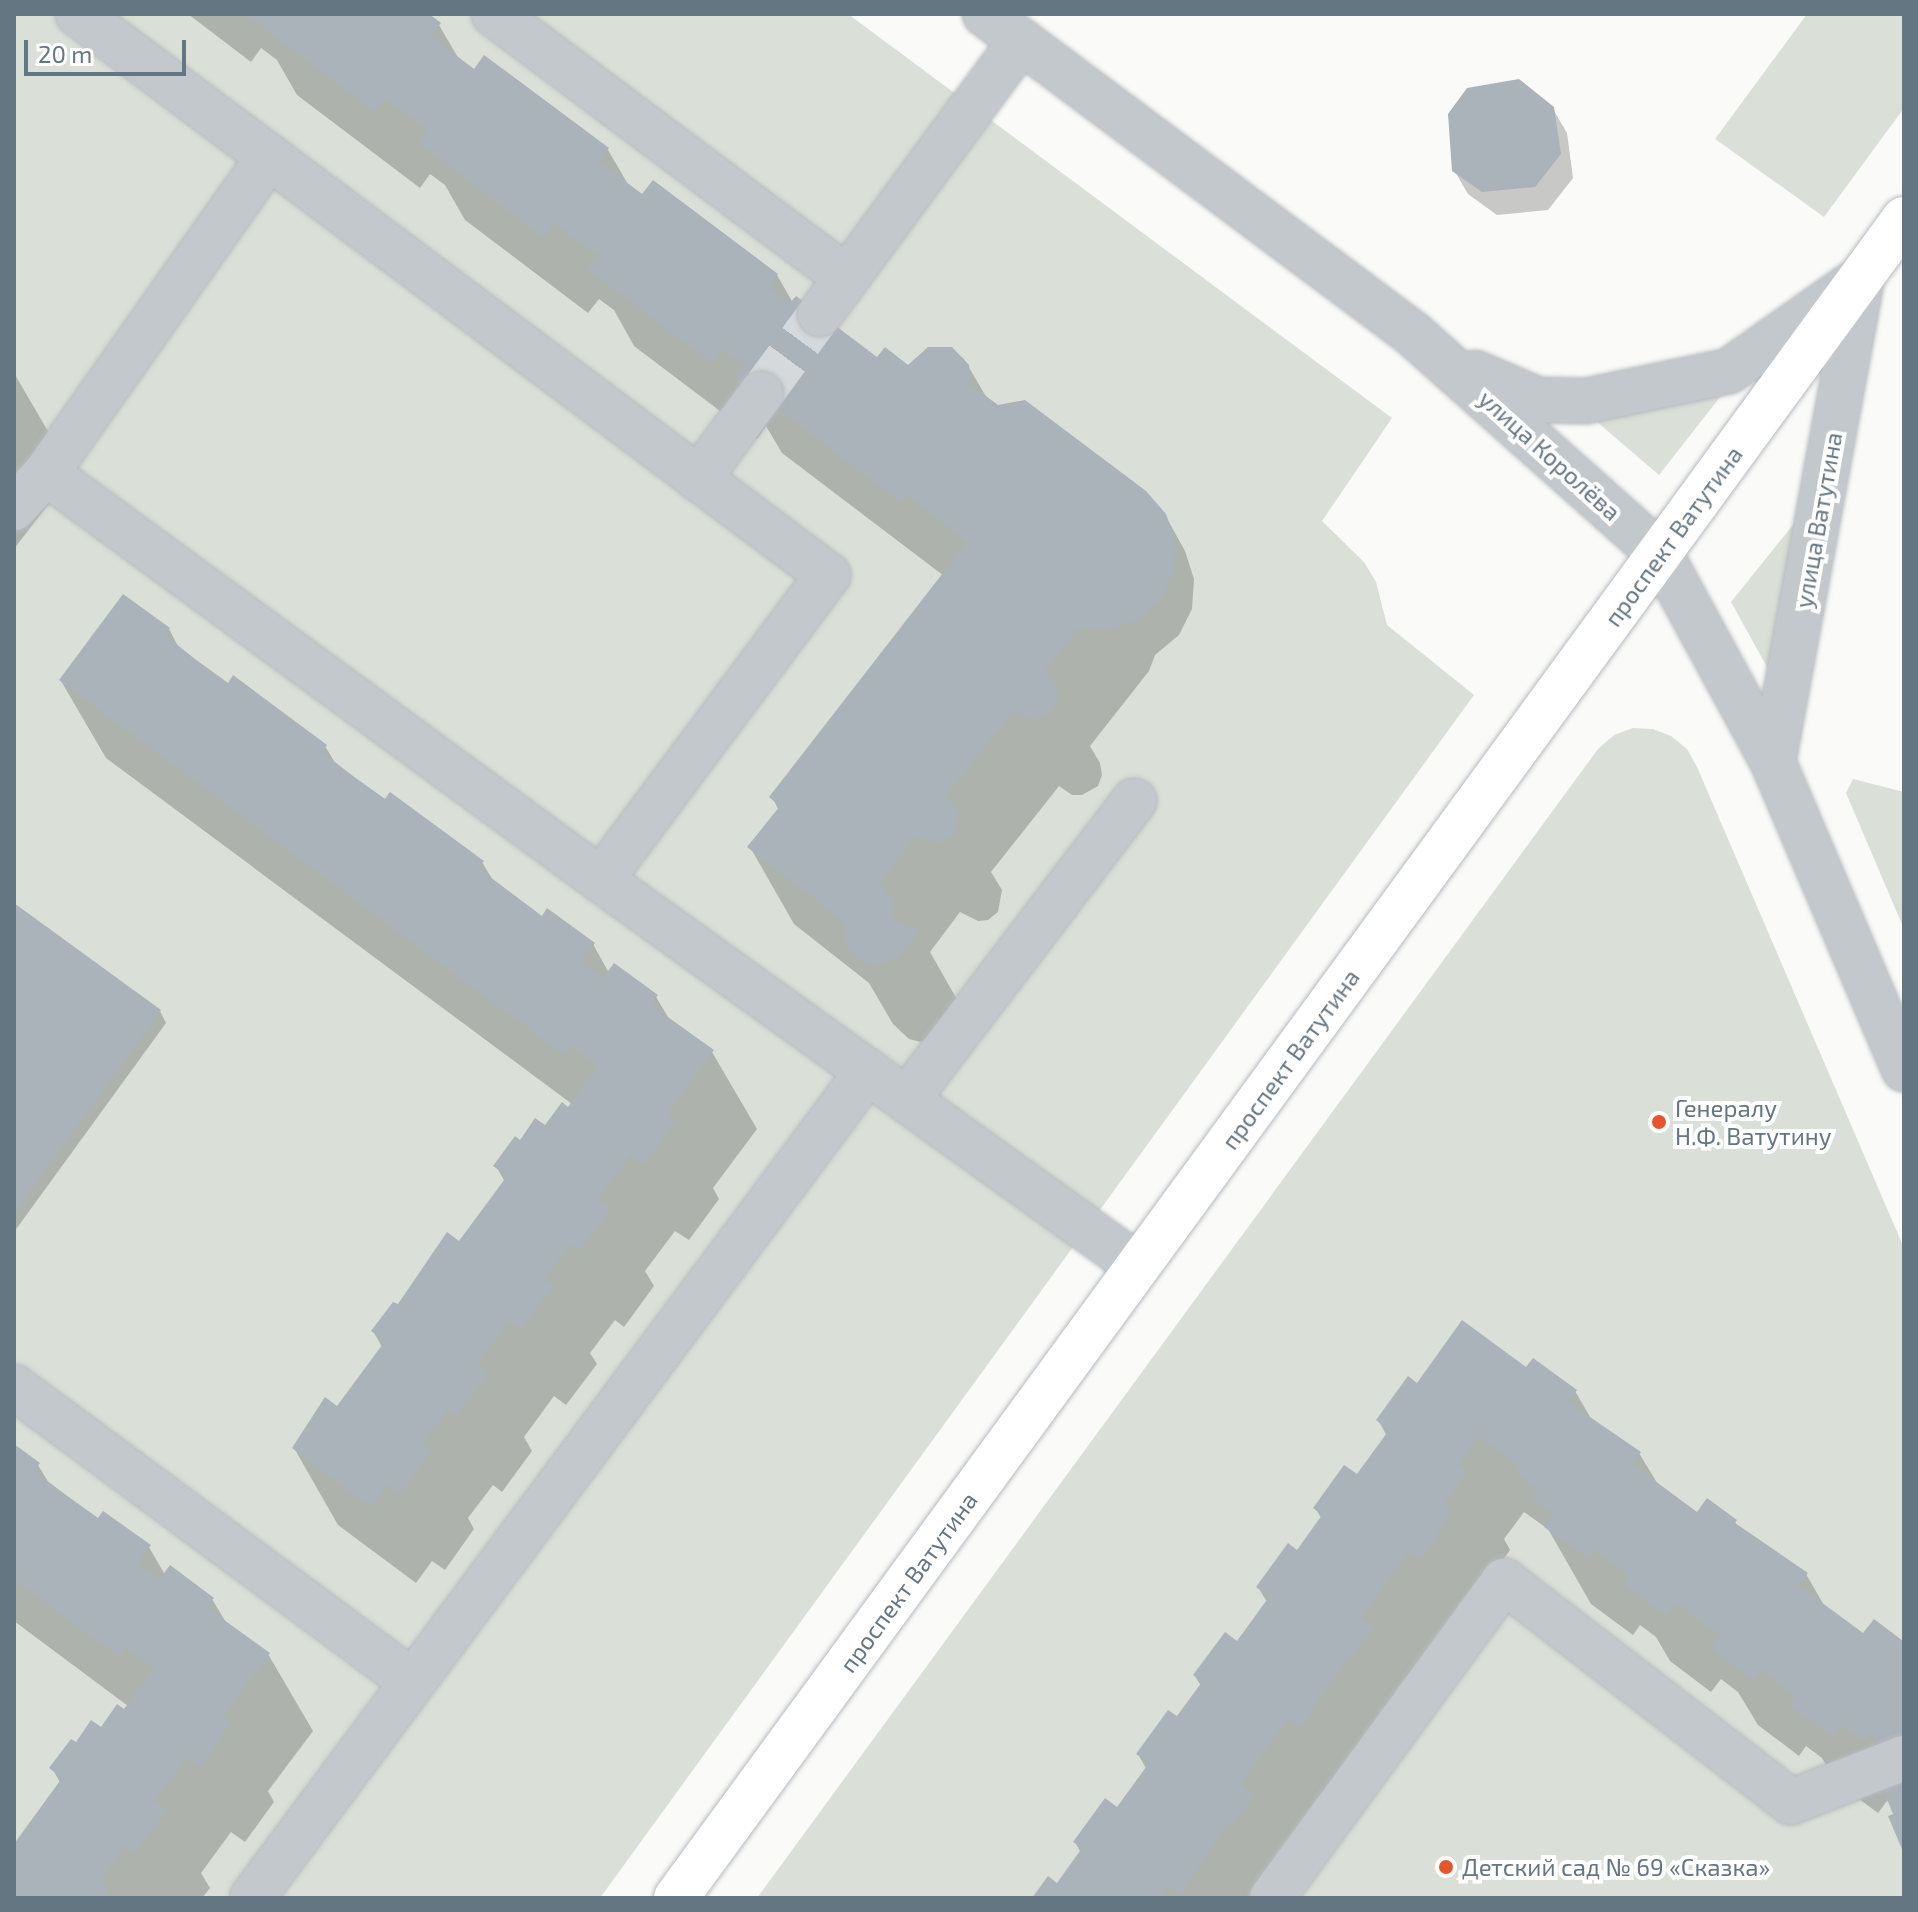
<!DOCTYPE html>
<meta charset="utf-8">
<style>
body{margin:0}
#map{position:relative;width:1918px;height:1912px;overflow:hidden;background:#fafaf8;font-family:"Exo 2",sans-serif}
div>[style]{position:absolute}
.green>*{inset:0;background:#dadfd7}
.shadow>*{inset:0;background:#0003}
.building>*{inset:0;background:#aab3b9}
.minor-tunnel>*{height:44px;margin-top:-22px;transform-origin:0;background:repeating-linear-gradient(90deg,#d5d9db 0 44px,transparent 0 66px)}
.roads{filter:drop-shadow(0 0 2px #b5babe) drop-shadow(0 0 2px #b5babe)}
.minor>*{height:44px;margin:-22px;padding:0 22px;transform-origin:22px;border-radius:22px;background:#c3c8cc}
.major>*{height:44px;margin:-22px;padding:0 22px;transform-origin:22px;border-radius:22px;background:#fff}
.dots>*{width:22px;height:22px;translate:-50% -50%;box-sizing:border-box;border:4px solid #fff;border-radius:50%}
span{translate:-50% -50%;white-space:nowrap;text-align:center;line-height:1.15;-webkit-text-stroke:8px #fff;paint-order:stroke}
.street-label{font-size:24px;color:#657683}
.poi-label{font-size:24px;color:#657683}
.left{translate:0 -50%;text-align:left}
.frame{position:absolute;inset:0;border:16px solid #657683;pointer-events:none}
.scale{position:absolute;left:24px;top:40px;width:162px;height:36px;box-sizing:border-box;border:4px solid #657683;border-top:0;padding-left:10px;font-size:24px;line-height:28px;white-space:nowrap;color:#657683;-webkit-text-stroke:6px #fff;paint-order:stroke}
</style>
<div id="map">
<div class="green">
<div style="clip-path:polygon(14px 14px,848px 14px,1392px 418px,1322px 521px,1364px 562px,1376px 582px,1387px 625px,1474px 695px,600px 1898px,14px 1898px)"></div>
<div style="clip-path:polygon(1807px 14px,1904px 14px,1904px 108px,1824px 217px,1715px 139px)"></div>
<div style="clip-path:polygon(1724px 392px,1659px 475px,1596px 421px)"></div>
<div style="clip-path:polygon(1797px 520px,1772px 676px,1731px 602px)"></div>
<div style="clip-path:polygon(1633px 728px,1653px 729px,1671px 736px,1687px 749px,1697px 767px,1904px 1248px,1904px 1898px,757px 1898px,1598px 749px,1614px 735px)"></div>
<div style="clip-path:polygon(1853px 779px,1904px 792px,1904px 929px,1846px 793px)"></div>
</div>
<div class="shadow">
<div style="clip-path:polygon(188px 14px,425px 14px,439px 25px,460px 61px,608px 150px,629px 186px,777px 275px,793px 303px,877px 360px,909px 367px,951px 349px,964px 359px,988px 400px,1165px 515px,1185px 551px,1194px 579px,1192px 609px,1179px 635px,1155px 655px,1149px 671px,1090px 746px,1100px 763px,1102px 775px,1098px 786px,1082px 795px,1072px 795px,1059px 786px,991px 872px,1002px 890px,998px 912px,988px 920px,978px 921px,960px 912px,930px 952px,963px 1010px,943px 1034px,921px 1042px,909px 1039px,893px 1024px,869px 983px,794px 924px,750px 847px,779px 811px,772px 797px,944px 576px,782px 453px,766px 426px,757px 439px,634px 346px,614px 310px,599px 299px,588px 313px,465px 220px,445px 185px,430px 174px,420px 188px,297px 95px,277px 60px,261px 48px,251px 62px)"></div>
<div style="clip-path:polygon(1553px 109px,1567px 133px,1573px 178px,1548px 210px,1497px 215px,1468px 194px,1454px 170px)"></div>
<div style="clip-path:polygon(14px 373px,63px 457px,56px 494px,14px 549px)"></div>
<div style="clip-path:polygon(169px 629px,180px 650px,228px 685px,325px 746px,337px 766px,351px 777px,482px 862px,494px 882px,542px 918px,593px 944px,609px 973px,656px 997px,671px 1022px,712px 1052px,757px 1129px,713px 1188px,719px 1199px,689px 1240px,675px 1231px,645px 1271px,654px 1286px,624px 1327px,615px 1320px,590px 1353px,597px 1364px,566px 1405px,554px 1396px,524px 1437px,532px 1451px,502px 1492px,493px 1485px,468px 1518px,474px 1529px,445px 1570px,432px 1561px,416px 1583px,338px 1525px,294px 1448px,337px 1409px,382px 1347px,373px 1331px,460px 1243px,505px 1182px,496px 1166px,572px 1104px,106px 758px,61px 681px)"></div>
<div style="clip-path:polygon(14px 905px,160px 1011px,166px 1023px,14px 1232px)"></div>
<div style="clip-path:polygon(1527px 1370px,1575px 1391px,1593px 1422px,1639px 1453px,1659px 1486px,1697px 1515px,1735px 1522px,1739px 1529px,1806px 1574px,1825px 1607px,1864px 1636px,1902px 1643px,1904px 1849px,1891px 1803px,1887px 1801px,1878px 1813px,1836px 1782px,1822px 1758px,1806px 1746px,1799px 1756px,1758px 1725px,1738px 1692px,1721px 1679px,1711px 1692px,1670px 1661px,1656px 1637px,1640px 1625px,1633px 1635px,1591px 1604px,1548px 1529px,1524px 1512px,1504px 1539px,1510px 1550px,1273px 1898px,1035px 1898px,1058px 1886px,1081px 1853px,1075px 1842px,1118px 1810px,1147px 1770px,1138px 1754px,1177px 1719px,1201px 1686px,1195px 1676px,1237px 1643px,1267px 1602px,1258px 1587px,1297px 1553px,1322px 1519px,1315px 1508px,1358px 1476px,1387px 1436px,1378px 1420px,1418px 1386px)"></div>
<div style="clip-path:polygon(14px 1447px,38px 1465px,50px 1485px,98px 1521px,149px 1547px,165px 1575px,212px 1599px,227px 1624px,268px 1654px,313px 1731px,268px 1791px,274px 1802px,245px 1842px,231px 1832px,201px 1873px,210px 1888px,202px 1898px,14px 1898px,14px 1845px,61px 1784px,52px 1768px,128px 1706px,14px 1621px)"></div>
</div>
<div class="building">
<div style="clip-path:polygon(253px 14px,429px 14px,441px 23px,431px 36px,474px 69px,484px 55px,609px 148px,600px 162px,642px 194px,653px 180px,778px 274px,769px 287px,790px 303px,796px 296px,877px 357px,885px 347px,908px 365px,928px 347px,952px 347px,969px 365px,971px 385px,998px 405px,1025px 400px,1146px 491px,1166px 514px,1176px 543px,1173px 573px,1160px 600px,1137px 620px,1109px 630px,1078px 628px,1044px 671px,1056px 684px,1058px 697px,1054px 709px,1037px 719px,1026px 718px,1014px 710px,945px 796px,958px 811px,955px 834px,937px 844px,915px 835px,879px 884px,894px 901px,892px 920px,920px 931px,898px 957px,876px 965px,863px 963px,846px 946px,846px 923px,747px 847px,780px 806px,769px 797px,967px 542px,908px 495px,902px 503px,735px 376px,744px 365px,723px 349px,712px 363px,587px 268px,597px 255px,554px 223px,543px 237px,419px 143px,428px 130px,385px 98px,375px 112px,250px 17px)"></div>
<div style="clip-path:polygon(1519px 79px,1554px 107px,1561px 154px,1535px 187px,1482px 192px,1452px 171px,1448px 114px,1467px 88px)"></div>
<div style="clip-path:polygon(123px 594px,170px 628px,165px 635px,195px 659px,228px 683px,233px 675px,327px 745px,322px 752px,353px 776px,385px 799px,390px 792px,484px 861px,478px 868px,542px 916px,547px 908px,595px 943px,581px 961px,603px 978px,614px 963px,658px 995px,651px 1005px,714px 1050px,667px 1114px,676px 1120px,644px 1164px,630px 1155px,598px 1198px,611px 1208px,579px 1251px,570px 1244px,544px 1279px,554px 1285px,521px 1329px,509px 1320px,477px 1364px,489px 1373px,456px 1416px,448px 1409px,422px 1443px,431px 1451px,400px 1494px,387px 1485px,371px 1507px,292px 1448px,325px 1397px,337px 1406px,385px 1341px,371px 1331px,393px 1302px,398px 1304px,447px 1232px,459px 1241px,507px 1176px,493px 1166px,515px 1136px,520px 1140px,535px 1118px,545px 1125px,562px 1102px,568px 1107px,598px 1066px,570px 1045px,563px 1054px,59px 680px)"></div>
<div style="clip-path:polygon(14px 903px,161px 1010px,14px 1213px)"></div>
<div style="clip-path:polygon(1462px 1320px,1526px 1367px,1533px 1358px,1577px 1390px,1568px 1402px,1641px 1452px,1632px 1464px,1697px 1512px,1707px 1498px,1737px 1520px,1735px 1523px,1808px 1573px,1798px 1585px,1863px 1633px,1874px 1619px,1903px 1641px,1900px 1646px,1904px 1649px,1904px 1854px,1888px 1816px,1893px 1814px,1883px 1789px,1893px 1785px,1871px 1731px,1864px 1741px,1842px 1725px,1833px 1737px,1789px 1705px,1796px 1696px,1761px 1670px,1754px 1680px,1711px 1648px,1720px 1635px,1676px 1603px,1666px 1616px,1623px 1584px,1629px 1575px,1595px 1550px,1588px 1559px,1544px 1527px,1553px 1514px,1531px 1498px,1538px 1489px,1515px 1472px,1520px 1466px,1479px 1436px,1458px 1464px,1467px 1471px,1444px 1504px,1453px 1510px,1437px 1532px,1439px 1534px,1420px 1561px,1408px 1552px,1360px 1618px,1374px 1627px,1352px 1657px,1349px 1655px,1300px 1728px,1288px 1719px,1240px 1784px,1254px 1795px,1232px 1824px,1229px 1822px,1180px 1895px,1168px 1886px,1159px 1898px,1032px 1898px,1048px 1876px,1057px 1883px,1082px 1848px,1073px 1842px,1105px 1798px,1117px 1807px,1149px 1763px,1136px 1754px,1168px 1710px,1177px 1716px,1202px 1682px,1193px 1675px,1225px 1632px,1237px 1641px,1269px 1597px,1256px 1587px,1288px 1543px,1297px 1550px,1322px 1515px,1313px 1508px,1344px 1465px,1357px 1474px,1389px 1430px,1376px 1420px,1408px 1376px,1417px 1383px)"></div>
<div style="clip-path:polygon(14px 1444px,40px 1463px,34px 1471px,66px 1495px,98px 1518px,103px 1511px,151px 1545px,137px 1563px,159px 1580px,170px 1565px,214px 1598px,206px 1607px,270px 1653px,223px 1716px,231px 1723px,200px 1766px,186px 1757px,154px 1801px,167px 1809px,135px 1853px,125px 1847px,100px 1881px,109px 1888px,102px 1898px,14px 1898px,14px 1844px,62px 1778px,49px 1768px,71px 1739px,76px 1742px,91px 1720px,101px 1727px,117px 1704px,124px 1709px,154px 1668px,126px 1648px,119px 1657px,14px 1579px)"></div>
</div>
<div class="minor-tunnel">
<div style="left:761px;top:394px;width:99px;rotate:-53.6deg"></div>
</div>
<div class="roads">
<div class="minor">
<div style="left:78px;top:14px;width:937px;rotate:36.8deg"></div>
<div style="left:828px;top:575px;width:380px;rotate:126.7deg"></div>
<div style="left:494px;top:14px;width:439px;rotate:36.8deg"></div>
<div style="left:985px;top:14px;width:534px;rotate:36.78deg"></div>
<div style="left:1413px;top:334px;width:331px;rotate:41.7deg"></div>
<div style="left:1660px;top:554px;width:237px;rotate:61.5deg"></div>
<div style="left:1773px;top:762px;width:334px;rotate:66.9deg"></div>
<div style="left:820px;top:314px;width:339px;rotate:-53.6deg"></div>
<div style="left:1475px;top:373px;width:69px;rotate:23.2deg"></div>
<div style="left:1538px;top:400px;width:48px;rotate:1.2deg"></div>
<div style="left:1586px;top:401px;width:146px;rotate:-11.8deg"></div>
<div style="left:1729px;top:371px;width:153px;rotate:-35.1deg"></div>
<div style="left:46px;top:473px;width:688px;rotate:36.25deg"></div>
<div style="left:601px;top:880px;width:661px;rotate:35.71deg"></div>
<div style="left:698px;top:479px;width:106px;rotate:-53.5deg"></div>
<div style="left:14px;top:508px;width:47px;rotate:-47.6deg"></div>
<div style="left:46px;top:473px;width:387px;rotate:-54.8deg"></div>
<div style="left:1773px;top:762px;width:493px;rotate:-79.6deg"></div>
<div style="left:907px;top:1099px;width:375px;rotate:-52.7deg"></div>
<div style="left:14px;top:1387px;width:496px;rotate:36.5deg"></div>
<div style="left:252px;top:1898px;width:1031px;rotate:-53.32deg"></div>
<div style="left:1272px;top:1898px;width:393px;rotate:-53.8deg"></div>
<div style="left:1504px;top:1581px;width:362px;rotate:37.6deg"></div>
<div style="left:1791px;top:1802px;width:121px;rotate:-21.3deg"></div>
</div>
<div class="major">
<div style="left:676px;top:1898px;width:2080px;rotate:-53.82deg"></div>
</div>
</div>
<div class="dots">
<div style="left:1659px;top:1122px;background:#e4572e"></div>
<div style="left:1446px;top:1867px;background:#e4572e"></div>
</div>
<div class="street-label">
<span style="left:1550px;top:455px;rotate:42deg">улица Королёва</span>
<span style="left:1818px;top:520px;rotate:-80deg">улица Ватутина</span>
<span style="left:1673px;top:536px;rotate:-54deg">проспект Ватутина</span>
<span style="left:1290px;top:1059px;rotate:-54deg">проспект Ватутина</span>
<span style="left:908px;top:1582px;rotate:-54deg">проспект Ватутина</span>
</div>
<div class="poi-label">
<span class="left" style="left:1675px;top:1122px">Генералу<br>Н.Ф. Ватутину</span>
<span class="left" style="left:1462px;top:1867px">Детский сад № 69 «Сказка»</span>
</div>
<div class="frame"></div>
<div class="scale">20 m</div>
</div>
